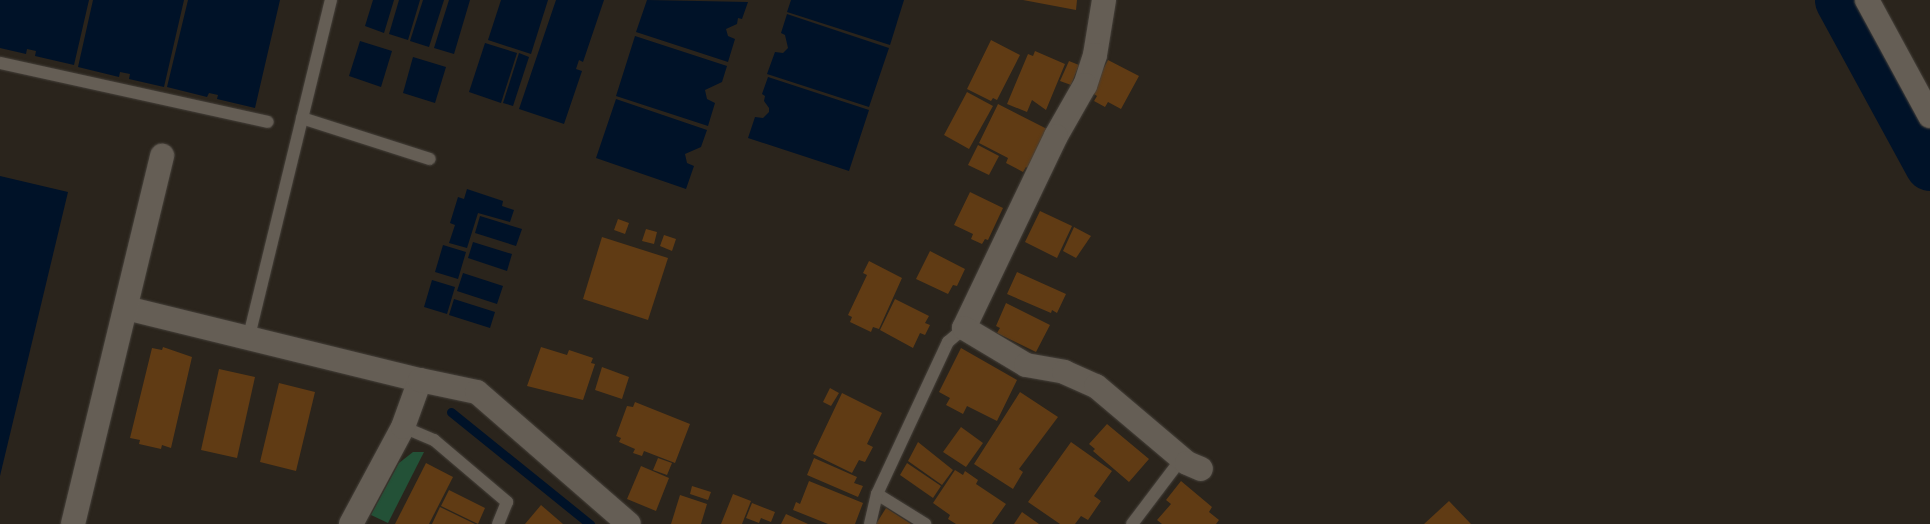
<!DOCTYPE html>
<style>
body{margin:0}
#map{position:relative;width:1930px;height:524px;overflow:hidden;background:#2a241c;font-family:"Source Sans 3",sans-serif}
div>[style]{position:absolute}
.green>*{inset:0;background:#235137}
.water>*{inset:0;background:#001228}
.stream>*{height:9px;margin:-4.5px;padding:0 4.5px;transform-origin:4.5px;border-radius:4.5px;background:#001228}
.river>*{height:51px;margin:-25.5px;padding:0 25.5px;transform-origin:25.5px;border-radius:25.5px;background:#001228}
.building>*{inset:0;background:#603b14}
.roads{filter:drop-shadow(0 0 1px #45403a) drop-shadow(0 0 1px #45403a)}
.lane>*{height:12px;margin:-6px;padding:0 6px;transform-origin:6px;border-radius:6px;background:#655e55}
.street>*{height:24px;margin:-12px;padding:0 12px;transform-origin:12px;border-radius:12px;background:#655e55}
span{translate:-50% -50%;white-space:nowrap;text-align:center;line-height:1.15;-webkit-text-stroke:5px #201a13;paint-order:stroke}
</style>
<div id="map">
<div class="green">
<div style="clip-path:polygon(413px 452px,424px 452px,388px 523px,371px 515px,399px 463px)"></div>
</div>
<div class="water">
<div style="clip-path:polygon(0 0,89px 0,74px 65px,35px 56px,36px 51px,27px 49px,26px 54px,0 48px)"></div>
<div style="clip-path:polygon(93px 0,184px 0,164px 87px,129px 79px,130px 74px,120px 72px,119px 77px,78px 67px)"></div>
<div style="clip-path:polygon(188px 0,280px 0,255px 108px,217px 99px,218px 95px,209px 93px,207px 97px,167px 87px)"></div>
<div style="clip-path:polygon(373px 0,394px 0,384px 33px,365px 26px)"></div>
<div style="clip-path:polygon(399px 0,420px 0,408px 40px,389px 34px)"></div>
<div style="clip-path:polygon(423px 0,444px 0,429px 47px,410px 41px)"></div>
<div style="clip-path:polygon(449px 0,470px 0,454px 54px,434px 48px)"></div>
<div style="clip-path:polygon(501px 0,548px 0,531px 54px,488px 40px)"></div>
<div style="clip-path:polygon(556px 0,604px 0,583px 62px,579px 60px,576px 69px,582px 71px,564px 124px,519px 109px)"></div>
<div style="clip-path:polygon(647px 0,748px 2px,742px 19px,738px 18px,737px 24px,726px 29px,728px 36px,735px 39px,728px 62px,636px 32px)"></div>
<div style="clip-path:polygon(791px 0,904px 0,890px 45px,787px 12px)"></div>
<div style="clip-path:polygon(787px 14px,889px 48px,869px 107px,767px 74px,775px 52px,783px 53px,788px 48px,785px 35px,781px 33px)"></div>
<div style="clip-path:polygon(635px 36px,727px 66px,722px 82px,705px 90px,707px 99px,715px 103px,708px 126px,616px 96px)"></div>
<div style="clip-path:polygon(360px 41px,392px 51px,381px 87px,349px 76px)"></div>
<div style="clip-path:polygon(485px 43px,517px 53px,501px 103px,469px 92px)"></div>
<div style="clip-path:polygon(519px 53px,529px 57px,513px 106px,503px 103px)"></div>
<div style="clip-path:polygon(413px 57px,446px 67px,435px 103px,403px 93px)"></div>
<div style="clip-path:polygon(768px 77px,869px 110px,849px 171px,748px 138px,755px 117px,763px 118px,769px 112px,769px 108px,764px 101px,765px 96px,762px 94px)"></div>
<div style="clip-path:polygon(616px 99px,707px 130px,701px 147px,685px 154px,687px 163px,694px 166px,686px 189px,596px 158px)"></div>
<div style="clip-path:polygon(0 176px,68px 192px,0 476px)"></div>
<div style="clip-path:polygon(467px 189px,503px 201px,502px 206px,514px 210px,510px 222px,478px 213px,467px 248px,449px 243px,455px 225px,450px 223px,458px 197px,464px 199px)"></div>
<div style="clip-path:polygon(480px 216px,522px 229px,516px 246px,475px 233px)"></div>
<div style="clip-path:polygon(473px 242px,512px 254px,507px 271px,468px 258px)"></div>
<div style="clip-path:polygon(443px 245px,466px 252px,458px 279px,435px 272px)"></div>
<div style="clip-path:polygon(463px 273px,503px 286px,497px 304px,457px 291px)"></div>
<div style="clip-path:polygon(432px 280px,455px 287px,447px 314px,424px 307px)"></div>
<div style="clip-path:polygon(454px 299px,495px 312px,490px 328px,449px 315px)"></div>
</div>
<div class="stream">
<div style="left:451px;top:412px;width:179px;rotate:38.9deg"></div>
</div>
<div class="river">
<div style="left:1840px;top:0;width:188px;rotate:61.4deg"></div>
</div>
<div class="building">
<div style="clip-path:polygon(1023px 0,1077px 0,1076px 10px)"></div>
<div style="clip-path:polygon(991px 40px,1020px 55px,997px 100px,993px 98px,991px 101px,967px 89px)"></div>
<div style="clip-path:polygon(1035px 51px,1065px 64px,1046px 110px,1032px 100px,1027px 112px,1007px 104px,1028px 54px,1033px 56px)"></div>
<div style="clip-path:polygon(1108px 60px,1139px 76px,1121px 109px,1108px 102px,1105px 107px,1094px 101px,1097px 96px,1091px 92px)"></div>
<div style="clip-path:polygon(1069px 61px,1079px 65px,1071px 85px,1060px 81px)"></div>
<div style="clip-path:polygon(967px 92px,993px 106px,969px 149px,944px 135px)"></div>
<div style="clip-path:polygon(998px 104px,1049px 130px,1030px 169px,1026px 167px,1023px 172px,1006px 163px,1008px 158px,979px 143px)"></div>
<div style="clip-path:polygon(978px 145px,999px 156px,989px 175px,968px 165px)"></div>
<div style="clip-path:polygon(970px 192px,1003px 208px,988px 240px,985px 239px,982px 244px,971px 239px,973px 234px,954px 225px)"></div>
<div style="clip-path:polygon(1040px 211px,1072px 226px,1057px 258px,1025px 242px)"></div>
<div style="clip-path:polygon(618px 219px,629px 223px,625px 234px,614px 230px)"></div>
<div style="clip-path:polygon(1074px 227px,1091px 236px,1076px 258px,1063px 251px)"></div>
<div style="clip-path:polygon(646px 229px,657px 232px,654px 244px,642px 241px)"></div>
<div style="clip-path:polygon(664px 235px,676px 239px,672px 251px,660px 246px)"></div>
<div style="clip-path:polygon(602px 237px,668px 258px,648px 320px,583px 299px)"></div>
<div style="clip-path:polygon(930px 251px,965px 269px,957px 286px,953px 285px,948px 294px,916px 279px)"></div>
<div style="clip-path:polygon(869px 261px,902px 278px,879px 329px,873px 327px,871px 332px,850px 322px,852px 317px,848px 315px,867px 275px,863px 273px)"></div>
<div style="clip-path:polygon(1017px 272px,1066px 294px,1057px 313px,1052px 310px,1051px 313px,1007px 294px)"></div>
<div style="clip-path:polygon(895px 299px,929px 316px,925px 323px,930px 325px,925px 335px,920px 333px,913px 348px,880px 330px)"></div>
<div style="clip-path:polygon(1006px 303px,1050px 325px,1036px 352px,997px 333px,1000px 328px,996px 326px)"></div>
<div style="clip-path:polygon(163px 347px,192px 357px,171px 448px,162px 445px,161px 449px,139px 444px,140px 440px,130px 438px,152px 348px,162px 350px)"></div>
<div style="clip-path:polygon(541px 347px,567px 355px,569px 350px,593px 358px,591px 363px,595px 364px,583px 400px,527px 386px)"></div>
<div style="clip-path:polygon(961px 348px,1017px 380px,997px 421px,967px 406px,963px 414px,946px 405px,950px 398px,939px 392px)"></div>
<div style="clip-path:polygon(602px 367px,629px 377px,622px 399px,595px 390px)"></div>
<div style="clip-path:polygon(219px 369px,255px 377px,237px 458px,201px 450px)"></div>
<div style="clip-path:polygon(279px 383px,315px 392px,296px 471px,260px 462px)"></div>
<div style="clip-path:polygon(830px 388px,839px 393px,831px 406px,823px 402px)"></div>
<div style="clip-path:polygon(1020px 392px,1058px 417px,1019px 469px,1023px 472px,1013px 489px,974px 464px)"></div>
<div style="clip-path:polygon(842px 393px,882px 413px,867px 444px,873px 447px,865px 462px,859px 460px,852px 473px,813px 454px)"></div>
<div style="clip-path:polygon(635px 402px,690px 424px,675px 463px,644px 451px,642px 456px,633px 453px,635px 449px,619px 442px,621px 438px,616px 436px,627px 406px,633px 407px)"></div>
<div style="clip-path:polygon(1107px 424px,1149px 459px,1129px 482px,1093px 451px,1095px 449px,1089px 444px)"></div>
<div style="clip-path:polygon(961px 427px,983px 443px,966px 467px,943px 452px)"></div>
<div style="clip-path:polygon(918px 442px,953px 470px,942px 485px,908px 461px)"></div>
<div style="clip-path:polygon(1071px 442px,1112px 471px,1094px 496px,1101px 501px,1088px 520px,1081px 516px,1075px 524px,1060px 524px,1028px 502px)"></div>
<div style="clip-path:polygon(658px 458px,672px 463px,667px 475px,653px 470px)"></div>
<div style="clip-path:polygon(814px 458px,857px 477px,854px 483px,863px 486px,858px 497px,807px 475px)"></div>
<div style="clip-path:polygon(426px 463px,453px 477px,429px 524px,395px 524px)"></div>
<div style="clip-path:polygon(907px 463px,941px 486px,933px 498px,900px 475px)"></div>
<div style="clip-path:polygon(641px 466px,669px 478px,656px 511px,627px 499px)"></div>
<div style="clip-path:polygon(955px 470px,963px 475px,965px 471px,978px 480px,976px 484px,1006px 504px,992px 524px,956px 524px,948px 519px,950px 515px,933px 503px)"></div>
<div style="clip-path:polygon(809px 481px,863px 503px,855px 524px,828px 524px,793px 510px,796px 502px,800px 504px)"></div>
<div style="clip-path:polygon(1181px 481px,1212px 507px,1209px 512px,1219px 520px,1216px 524px,1162px 524px,1157px 520px,1171px 504px,1166px 500px)"></div>
<div style="clip-path:polygon(692px 486px,711px 492px,708px 500px,690px 494px)"></div>
<div style="clip-path:polygon(449px 490px,485px 508px,478px 524px,441px 506px)"></div>
<div style="clip-path:polygon(733px 494px,751px 501px,742px 524px,721px 524px)"></div>
<div style="clip-path:polygon(680px 495px,707px 504px,701px 524px,671px 524px)"></div>
<div style="clip-path:polygon(1449px 501px,1471px 524px,1424px 524px)"></div>
<div style="clip-path:polygon(752px 503px,775px 512px,771px 522px,761px 518px,759px 523px,746px 518px)"></div>
<div style="clip-path:polygon(541px 505px,563px 524px,525px 524px)"></div>
<div style="clip-path:polygon(440px 507px,475px 524px,432px 524px)"></div>
<div style="clip-path:polygon(886px 508px,911px 524px,876px 524px)"></div>
<div style="clip-path:polygon(1022px 512px,1039px 524px,1014px 524px)"></div>
<div style="clip-path:polygon(786px 514px,808px 524px,781px 524px)"></div>
</div>
<div class="roads">
<div class="lane">
<div style="left:0;top:63px;width:274px;rotate:12.4deg"></div>
<div style="left:302px;top:118px;width:134px;rotate:17.8deg"></div>
<div style="left:249px;top:336px;width:346px;rotate:-76.3deg"></div>
<div style="left:403px;top:427px;width:34px;rotate:23deg"></div>
<div style="left:434px;top:440px;width:96px;rotate:40.3deg"></div>
<div style="left:507px;top:502px;width:24px;rotate:112deg"></div>
<div style="left:877px;top:494px;width:57px;rotate:32deg"></div>
<div style="left:870px;top:524px;width:31px;rotate:-77deg"></div>
<div style="left:877px;top:494px;width:168px;rotate:-65deg"></div>
<div style="left:948px;top:342px;width:21px;rotate:-41deg"></div>
<div style="left:1132px;top:524px;width:83px;rotate:-52.9deg"></div>
</div>
<div class="street">
<div style="left:1104px;top:0;width:56px;rotate:99.3deg"></div>
<div style="left:1095px;top:55px;width:32px;rotate:108deg"></div>
<div style="left:1085px;top:85px;width:59px;rotate:119.6deg"></div>
<div style="left:1056px;top:136px;width:213px;rotate:115.6deg"></div>
<div style="left:964px;top:328px;width:72px;rotate:30.8deg"></div>
<div style="left:1026px;top:365px;width:39px;rotate:10deg"></div>
<div style="left:1064px;top:372px;width:35px;rotate:24deg"></div>
<div style="left:1096px;top:386px;width:119px;rotate:40.2deg"></div>
<div style="left:1187px;top:463px;width:15px;rotate:23deg"></div>
<div style="left:1867px;top:0;width:132px;rotate:61.5deg"></div>
<div style="left:126px;top:308px;width:303px;rotate:13.8deg"></div>
<div style="left:73px;top:524px;width:379px;rotate:-76.4deg"></div>
<div style="left:351px;top:524px;width:110px;rotate:-61.8deg"></div>
<div style="left:403px;top:427px;width:50px;rotate:-70.1deg"></div>
<div style="left:420px;top:380px;width:58px;rotate:11.9deg"></div>
<div style="left:477px;top:392px;width:201px;rotate:41deg"></div>
</div>
</div>
</div>
